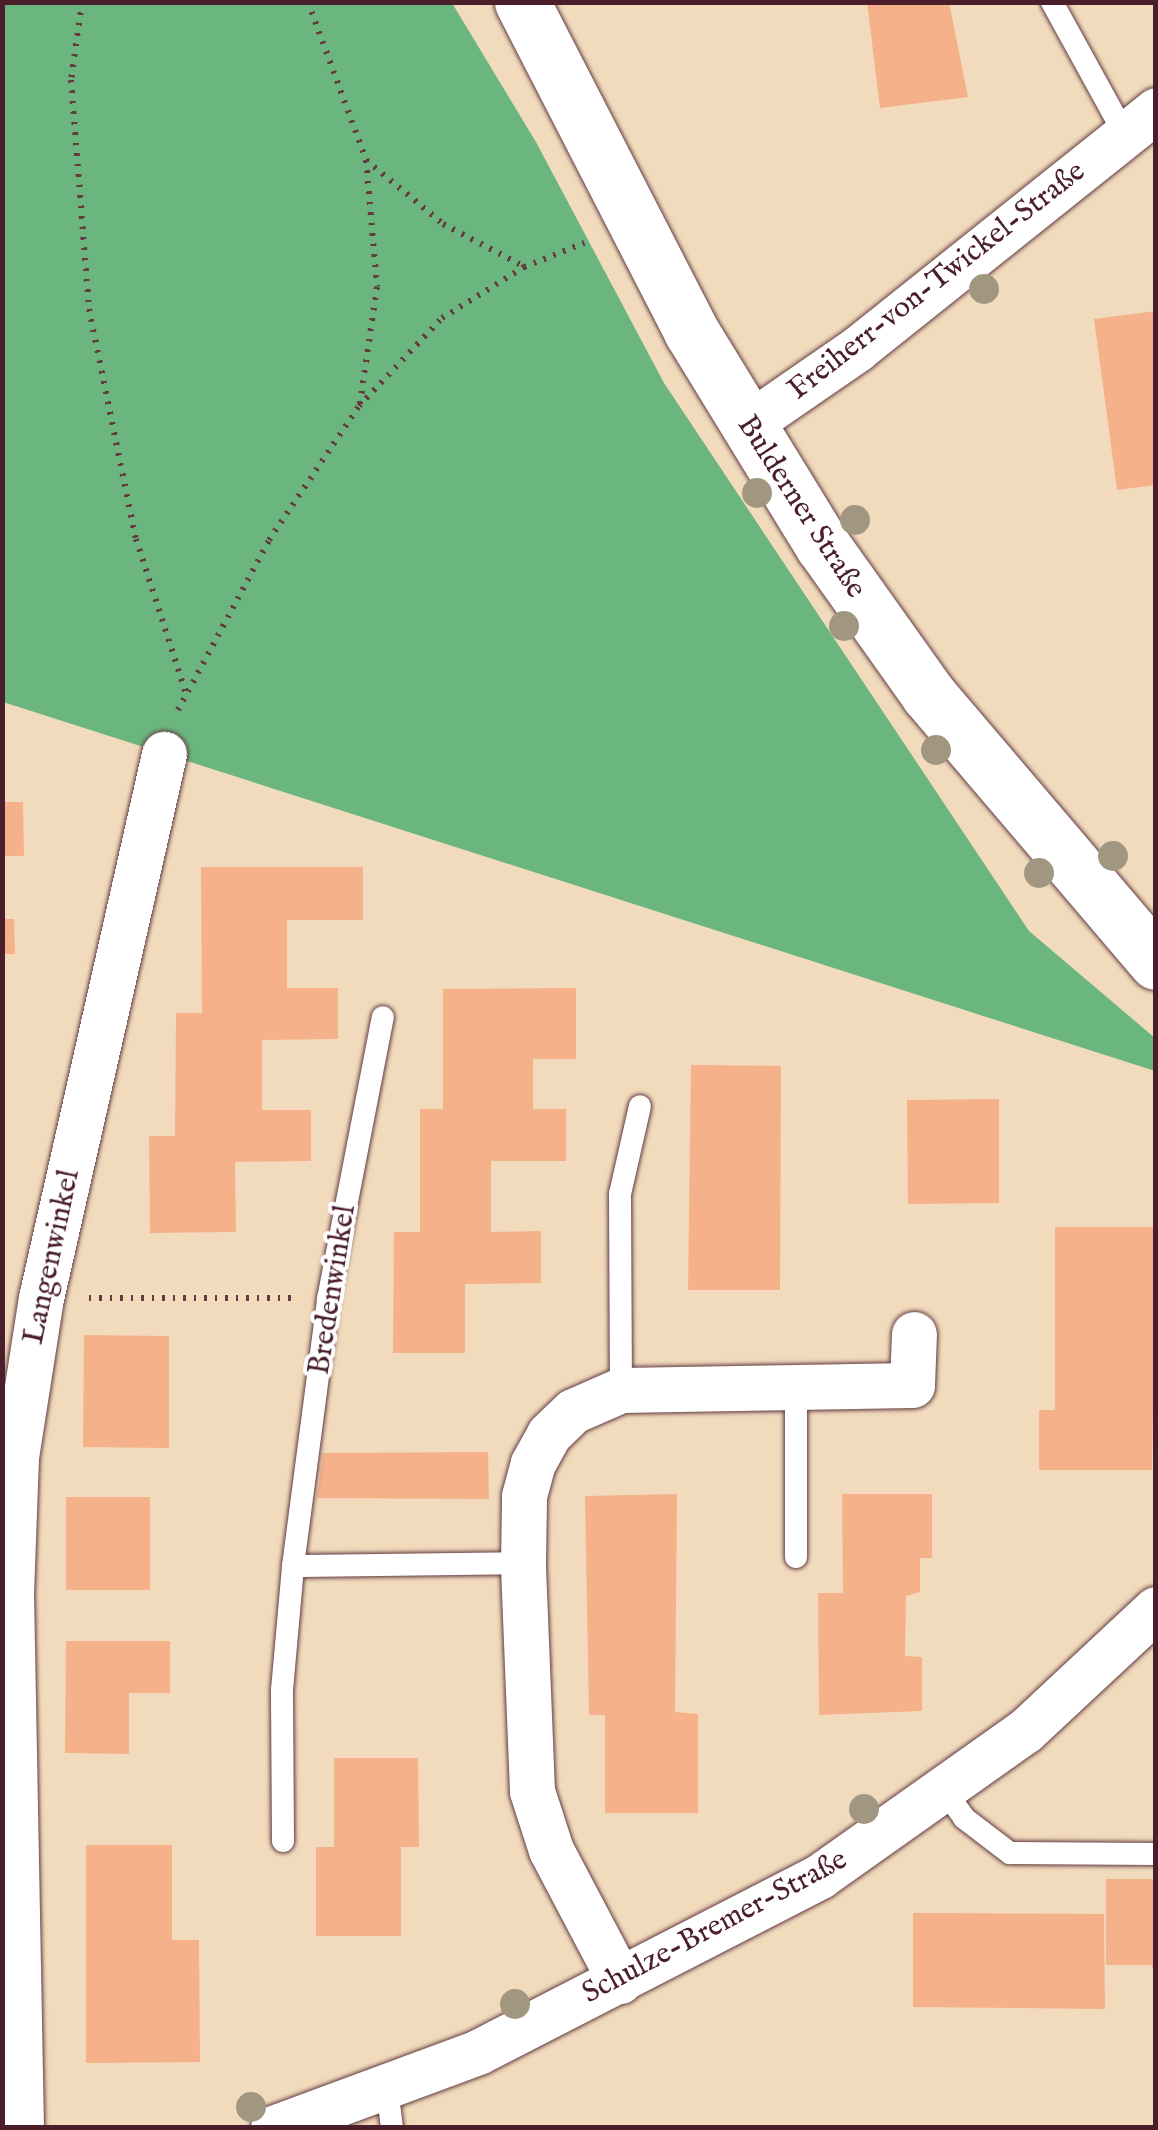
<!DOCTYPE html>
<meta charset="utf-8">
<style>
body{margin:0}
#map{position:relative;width:1158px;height:2130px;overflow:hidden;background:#f2dbbd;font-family:"IM FELL English",serif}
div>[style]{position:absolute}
.forest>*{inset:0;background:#6bb67f}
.building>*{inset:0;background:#f5b18a}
.path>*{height:6px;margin-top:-3px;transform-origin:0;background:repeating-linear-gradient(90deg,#633b41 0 2.5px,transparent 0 10.5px)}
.roads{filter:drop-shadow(0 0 2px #633b41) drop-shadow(0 0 2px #633b41)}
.service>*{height:22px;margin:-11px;padding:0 11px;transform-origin:11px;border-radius:11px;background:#fff}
.minor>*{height:45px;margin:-22.5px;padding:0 22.5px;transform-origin:22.5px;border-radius:22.5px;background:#fff}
.tertiary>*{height:55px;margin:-27.5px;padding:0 27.5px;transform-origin:27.5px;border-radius:27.5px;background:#fff}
.trees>*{width:30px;height:30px;margin:-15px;border-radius:50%;background:#a19781}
span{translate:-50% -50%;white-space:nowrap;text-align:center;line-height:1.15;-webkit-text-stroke:8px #fff;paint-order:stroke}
.street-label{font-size:30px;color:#4a1f2b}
.frame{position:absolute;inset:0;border:5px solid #4a1f2b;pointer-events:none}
</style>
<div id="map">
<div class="forest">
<div style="clip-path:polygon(3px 3px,452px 3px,536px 142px,664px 383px,1029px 931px,1155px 1038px,1155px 1071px,3px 702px)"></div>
</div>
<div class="building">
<div style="clip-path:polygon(867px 2px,949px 2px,968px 97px,880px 108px)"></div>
<div style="clip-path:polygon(1156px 311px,1156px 485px,1117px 490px,1094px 319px)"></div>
<div style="clip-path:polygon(2px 802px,23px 802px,24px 856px,2px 856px)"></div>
<div style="clip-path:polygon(201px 867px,363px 867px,363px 920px,287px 920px,287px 988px,338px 988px,338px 1039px,262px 1040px,262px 1110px,311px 1110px,311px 1161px,235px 1162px,236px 1232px,150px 1233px,149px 1136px,175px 1136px,176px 1013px,202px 1013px)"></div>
<div style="clip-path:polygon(2px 919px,14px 919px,15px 954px,2px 954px)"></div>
<div style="clip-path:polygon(576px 988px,576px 1059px,533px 1059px,533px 1109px,566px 1109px,566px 1161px,491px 1161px,491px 1232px,541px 1231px,541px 1283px,465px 1284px,465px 1353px,393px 1353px,394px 1232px,420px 1232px,420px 1109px,443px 1109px,443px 989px)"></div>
<div style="clip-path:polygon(691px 1065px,781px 1066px,780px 1290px,688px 1290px)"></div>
<div style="clip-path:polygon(999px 1099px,999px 1203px,908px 1204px,907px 1100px)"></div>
<div style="clip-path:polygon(1055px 1227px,1156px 1227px,1152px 1470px,1039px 1470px,1039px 1410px,1055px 1410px)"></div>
<div style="clip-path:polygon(84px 1335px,169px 1336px,169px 1448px,83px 1447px)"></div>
<div style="clip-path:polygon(488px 1452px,489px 1499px,317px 1498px,323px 1453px)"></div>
<div style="clip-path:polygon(677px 1494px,675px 1712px,698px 1714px,698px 1813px,605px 1813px,605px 1715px,589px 1715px,585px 1496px)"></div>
<div style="clip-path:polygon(842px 1494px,932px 1494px,932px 1558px,920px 1558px,920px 1592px,906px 1596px,905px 1656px,922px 1657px,922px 1711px,819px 1715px,818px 1593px,843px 1593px)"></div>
<div style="clip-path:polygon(66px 1497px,150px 1497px,150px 1590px,66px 1590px)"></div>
<div style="clip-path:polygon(66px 1641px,170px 1641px,170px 1693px,129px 1693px,129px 1754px,65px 1753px)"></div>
<div style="clip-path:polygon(334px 1758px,418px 1758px,419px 1847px,401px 1847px,401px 1936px,316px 1936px,316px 1847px,334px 1847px)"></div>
<div style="clip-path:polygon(86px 1845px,172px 1845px,172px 1940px,199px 1940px,200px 2062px,86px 2063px)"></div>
<div style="clip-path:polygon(1106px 1879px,1156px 1879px,1156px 1976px,1151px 1965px,1106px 1965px)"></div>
<div style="clip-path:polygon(913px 1913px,1104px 1914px,1105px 2009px,913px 2007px)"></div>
</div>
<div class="path">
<div style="left:82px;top:2px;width:79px;rotate:98deg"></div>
<div style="left:71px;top:80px;width:230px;rotate:85.5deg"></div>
<div style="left:89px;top:309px;width:235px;rotate:78.5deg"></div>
<div style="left:136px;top:539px;width:160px;rotate:72.1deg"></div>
<div style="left:308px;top:2px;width:168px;rotate:69.8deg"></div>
<div style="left:366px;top:160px;width:127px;rotate:85deg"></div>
<div style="left:377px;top:287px;width:118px;rotate:98.3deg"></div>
<div style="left:366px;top:160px;width:100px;rotate:39.7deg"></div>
<div style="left:443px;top:224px;width:90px;rotate:27.7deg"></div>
<div style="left:178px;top:710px;width:193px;rotate:-61.8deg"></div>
<div style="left:269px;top:540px;width:161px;rotate:-56.1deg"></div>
<div style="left:359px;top:406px;width:121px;rotate:-46.7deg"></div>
<div style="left:442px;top:318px;width:97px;rotate:-31.9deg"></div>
<div style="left:524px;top:267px;width:65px;rotate:-21.8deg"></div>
<div style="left:89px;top:1298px;width:203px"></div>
</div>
<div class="roads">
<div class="service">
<div style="left:1052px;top:2px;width:152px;rotate:61.2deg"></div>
<div style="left:796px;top:1387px;width:170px;rotate:90deg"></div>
<div style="left:621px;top:1390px;width:196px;rotate:-90.3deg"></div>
<div style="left:620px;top:1194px;width:90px;rotate:-77.2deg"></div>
<div style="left:293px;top:1566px;width:230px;rotate:-0.7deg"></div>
<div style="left:944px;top:1790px;width:34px;rotate:54deg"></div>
<div style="left:964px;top:1818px;width:58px;rotate:37.3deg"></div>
<div style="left:1010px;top:1853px;width:146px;rotate:0.4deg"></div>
<div style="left:283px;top:1841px;width:151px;rotate:-90.4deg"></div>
<div style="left:282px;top:1690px;width:124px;rotate:-84.9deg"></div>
<div style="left:293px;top:1566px;width:269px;rotate:-82.5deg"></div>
<div style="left:328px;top:1299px;width:287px;rotate:-79deg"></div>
<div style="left:387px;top:2088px;width:40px;rotate:82.9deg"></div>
</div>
<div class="minor">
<div style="left:747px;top:425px;width:134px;rotate:-34.6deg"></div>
<div style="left:857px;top:349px;width:383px;rotate:-38.6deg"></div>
<div style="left:620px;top:1981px;width:148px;rotate:-117.8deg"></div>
<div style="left:551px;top:1850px;width:62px;rotate:-107.9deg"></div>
<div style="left:532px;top:1791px;width:228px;rotate:-92.3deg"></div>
<div style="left:523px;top:1563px;width:67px;rotate:-89.1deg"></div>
<div style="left:524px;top:1496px;width:34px;rotate:-75deg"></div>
<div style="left:533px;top:1463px;width:33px;rotate:-61deg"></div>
<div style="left:549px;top:1434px;width:33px;rotate:-44deg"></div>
<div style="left:573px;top:1411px;width:52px;rotate:-23.6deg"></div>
<div style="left:621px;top:1390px;width:291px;rotate:-1deg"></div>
<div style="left:912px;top:1385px;width:51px;rotate:-87.8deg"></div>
<div style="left:21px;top:2128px;width:534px;rotate:-91.07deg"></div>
<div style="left:11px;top:1594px;width:137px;rotate:-87.9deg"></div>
<div style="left:16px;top:1457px;width:161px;rotate:-81.1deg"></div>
<div style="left:41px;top:1298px;width:558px;rotate:-77.26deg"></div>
<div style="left:273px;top:2128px;width:219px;rotate:-20.3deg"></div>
<div style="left:478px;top:2052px;width:385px;rotate:-27.2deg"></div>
<div style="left:820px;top:1876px;width:251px;rotate:-35.3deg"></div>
<div style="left:1025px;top:1731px;width:179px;rotate:-43deg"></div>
</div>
<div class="tertiary">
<div style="left:522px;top:2px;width:370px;rotate:62.8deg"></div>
<div style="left:691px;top:331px;width:252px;rotate:58.5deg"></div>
<div style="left:823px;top:546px;width:181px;rotate:54.6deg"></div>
<div style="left:928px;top:694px;width:352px;rotate:49.6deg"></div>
</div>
</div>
<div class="trees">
<div style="left:984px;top:289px"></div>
<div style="left:757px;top:493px"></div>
<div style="left:855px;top:520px"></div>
<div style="left:844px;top:626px"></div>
<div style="left:936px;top:750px"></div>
<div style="left:1113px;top:856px"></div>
<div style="left:1039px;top:873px"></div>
<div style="left:864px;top:1809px"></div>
<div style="left:515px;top:2004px"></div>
<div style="left:251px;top:2107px"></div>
</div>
<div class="street-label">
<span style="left:937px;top:281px;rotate:-38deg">Freiherr-von-Twickel-Straße</span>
<span style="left:801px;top:507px;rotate:57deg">Bulderner Straße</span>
<span style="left:52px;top:1257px;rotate:-78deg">Langenwinkel</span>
<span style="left:333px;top:1290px;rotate:-81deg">Bredenwinkel</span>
<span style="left:715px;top:1927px;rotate:-28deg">Schulze-Bremer-Straße</span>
</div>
<div class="frame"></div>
</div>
